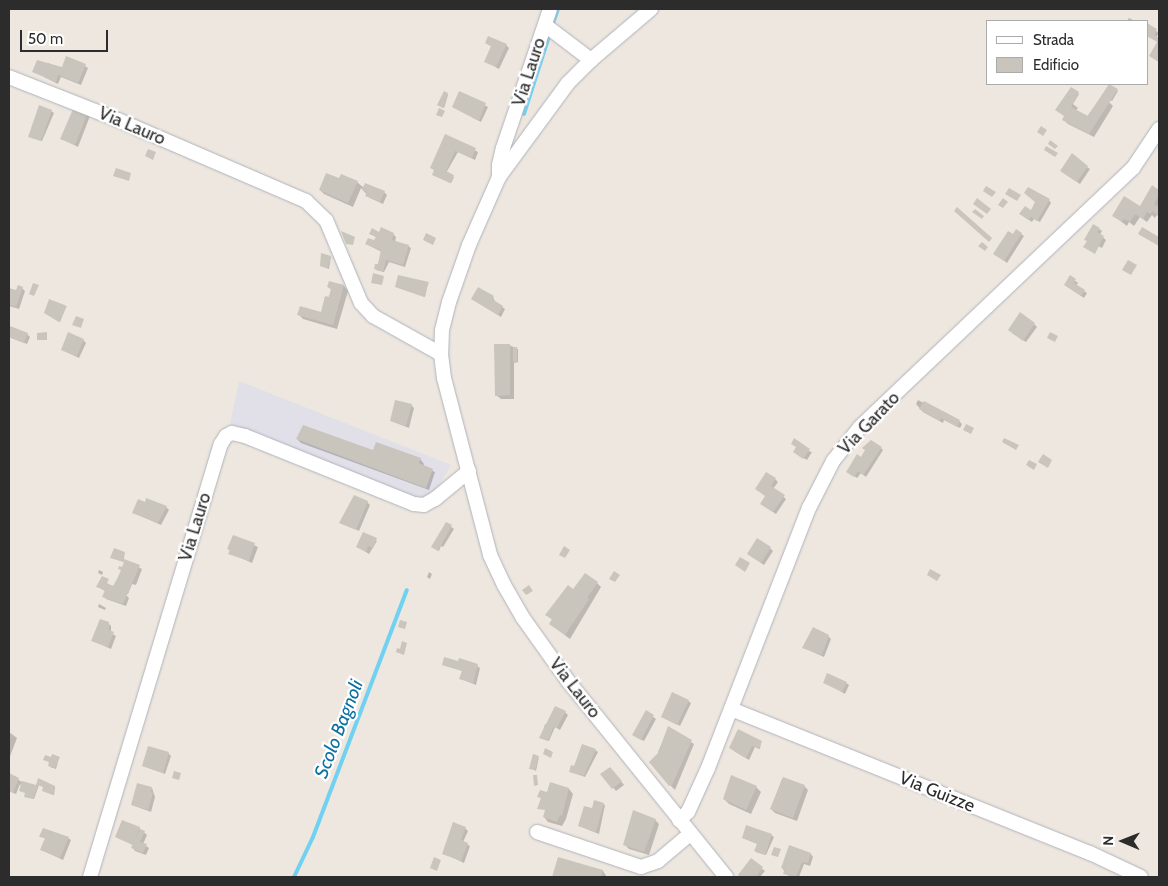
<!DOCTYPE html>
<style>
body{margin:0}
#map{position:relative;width:1168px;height:886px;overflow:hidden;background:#eee7df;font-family:Cabin,sans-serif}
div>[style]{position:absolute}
.industrial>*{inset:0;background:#e1dfe7}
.shadow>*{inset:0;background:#0003}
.stream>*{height:4px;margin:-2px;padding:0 2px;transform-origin:2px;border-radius:2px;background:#71d1f1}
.building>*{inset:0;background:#c9c5bd}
.roads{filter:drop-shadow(0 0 1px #afb2bc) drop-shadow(0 0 1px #afb2bc)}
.minor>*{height:14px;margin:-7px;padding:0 7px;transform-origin:7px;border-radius:7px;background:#fff}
span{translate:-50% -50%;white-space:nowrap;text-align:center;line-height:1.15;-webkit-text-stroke:4.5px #fff;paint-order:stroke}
.street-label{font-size:18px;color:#2c2c2c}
.water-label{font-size:19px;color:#0c71a1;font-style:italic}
.frame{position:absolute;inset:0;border:10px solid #2c2c2c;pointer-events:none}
.legend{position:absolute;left:986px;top:20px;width:162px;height:65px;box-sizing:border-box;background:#fff;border:1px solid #ababab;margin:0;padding:6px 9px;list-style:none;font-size:15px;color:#2c2c2c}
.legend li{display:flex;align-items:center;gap:10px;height:25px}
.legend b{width:25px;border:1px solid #ababab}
.north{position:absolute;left:1098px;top:816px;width:50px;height:50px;-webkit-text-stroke:4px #fff;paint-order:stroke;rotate:271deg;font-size:14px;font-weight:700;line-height:20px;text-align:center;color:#2c2c2c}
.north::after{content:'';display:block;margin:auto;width:18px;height:22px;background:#2c2c2c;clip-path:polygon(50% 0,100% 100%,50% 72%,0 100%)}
.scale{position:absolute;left:20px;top:30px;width:88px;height:22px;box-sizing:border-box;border:2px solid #2c2c2c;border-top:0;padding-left:6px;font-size:15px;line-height:18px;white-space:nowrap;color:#2c2c2c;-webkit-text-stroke:4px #fff;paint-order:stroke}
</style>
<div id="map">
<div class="industrial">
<div style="clip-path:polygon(239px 381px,451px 465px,432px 497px,418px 500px,230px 425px)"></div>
</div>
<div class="shadow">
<div style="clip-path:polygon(1129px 18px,1135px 21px,1127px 21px)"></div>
<div style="clip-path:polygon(1147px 25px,1159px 33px,1156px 38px,1159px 40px,1159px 62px,1150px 56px,1158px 42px,1147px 36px)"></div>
<div style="clip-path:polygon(486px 43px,506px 45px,509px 48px,499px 69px,485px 61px,492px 47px)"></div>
<div style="clip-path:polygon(48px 63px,62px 69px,85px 66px,88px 68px,81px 85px,61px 77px,58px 84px,44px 77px)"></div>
<div style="clip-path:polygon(1109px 86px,1118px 91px,1112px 101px,1106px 99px,1113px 106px,1094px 137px,1068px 124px,1063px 119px,1065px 116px,1057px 110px,1072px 89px,1079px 94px,1073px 104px,1078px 108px,1075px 111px,1086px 118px)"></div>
<div style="clip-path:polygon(460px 92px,488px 107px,481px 122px,453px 107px)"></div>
<div style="clip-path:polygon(447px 94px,448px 95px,444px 108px,440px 106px)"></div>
<div style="clip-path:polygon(75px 109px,90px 116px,78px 147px,62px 139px)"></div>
<div style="clip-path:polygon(51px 111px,54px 113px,42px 141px,30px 137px)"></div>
<div style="clip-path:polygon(446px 136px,478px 152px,475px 160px,458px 152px,446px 173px,454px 177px,451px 183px,435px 175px)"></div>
<div style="clip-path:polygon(1087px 167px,1090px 169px,1080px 184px,1065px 174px)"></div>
<div style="clip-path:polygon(340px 180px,357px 182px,364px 188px,384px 192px,387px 195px,383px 204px,370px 198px,361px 188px,353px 207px,324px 194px,320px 190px)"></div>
<div style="clip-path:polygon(1153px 187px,1159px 191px,1159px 216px,1157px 215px,1155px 218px,1152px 215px,1147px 222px,1140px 217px,1134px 226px,1129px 222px,1127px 226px,1114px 216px,1140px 207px)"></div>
<div style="clip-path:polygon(1049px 200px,1051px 203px,1040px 222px,1034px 219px,1032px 222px,1024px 217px)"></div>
<div style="clip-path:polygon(1099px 229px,1102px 231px,1100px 235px,1106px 240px,1102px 248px,1087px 240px)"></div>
<div style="clip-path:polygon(370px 233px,393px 234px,396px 237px,395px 242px,408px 246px,411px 248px,405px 267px,389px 262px,384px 272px,376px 270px,382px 252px,366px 244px,375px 242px,377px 238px)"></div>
<div style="clip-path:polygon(1021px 234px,1024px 236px,1007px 263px,998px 256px,1014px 236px)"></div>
<div style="clip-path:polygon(331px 257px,329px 269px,323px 267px,321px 266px)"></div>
<div style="clip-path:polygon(1070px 277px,1078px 283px,1076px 286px,1087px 293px,1084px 298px,1065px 285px)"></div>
<div style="clip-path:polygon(330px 282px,344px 286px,348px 291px,337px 329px,303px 319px,299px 315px,321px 313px,332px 290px,328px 287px)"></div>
<div style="clip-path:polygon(428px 283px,425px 297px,396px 286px)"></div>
<div style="clip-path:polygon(22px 288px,25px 291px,19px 309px,9px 306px,9px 291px,17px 292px)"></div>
<div style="clip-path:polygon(493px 297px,495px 302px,505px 309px,501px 317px,472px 299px)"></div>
<div style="clip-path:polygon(66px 307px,60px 322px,53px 318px)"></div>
<div style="clip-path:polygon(1034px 324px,1037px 327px,1026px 342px,1012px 333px)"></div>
<div style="clip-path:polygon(9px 331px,27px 334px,30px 337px,27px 344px,11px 338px)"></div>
<div style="clip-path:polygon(83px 340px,86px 343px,79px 358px,62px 350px)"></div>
<div style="clip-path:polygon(509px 345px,518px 349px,518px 362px,514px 363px,514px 399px,501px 399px,496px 395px)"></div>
<div style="clip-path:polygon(918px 400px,959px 421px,962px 424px,960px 428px,944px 420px,943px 423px,923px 412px,916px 404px)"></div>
<div style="clip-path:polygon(411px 405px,414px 408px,409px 428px,391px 421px)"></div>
<div style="clip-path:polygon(297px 439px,420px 459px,424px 464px,423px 467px,435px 472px,429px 490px,301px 443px)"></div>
<div style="clip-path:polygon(797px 448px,812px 452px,807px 460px,797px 454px)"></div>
<div style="clip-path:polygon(881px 448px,883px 450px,866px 477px,861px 473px,857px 478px,851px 474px,861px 458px)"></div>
<div style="clip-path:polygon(775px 479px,778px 482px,773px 489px,786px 499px,776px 514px,764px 506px,766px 496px,756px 489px)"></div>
<div style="clip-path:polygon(367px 502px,370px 505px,359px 531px,341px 522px)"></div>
<div style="clip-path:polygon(145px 503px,166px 507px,169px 510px,161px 525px,134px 513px)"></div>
<div style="clip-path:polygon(446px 523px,454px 529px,443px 547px,441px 546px,439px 551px,434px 548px)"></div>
<div style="clip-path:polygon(363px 534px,377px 541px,369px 554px,358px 547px)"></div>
<div style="clip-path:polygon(233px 536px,258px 547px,252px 563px,230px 553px,229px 549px)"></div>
<div style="clip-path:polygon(770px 548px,773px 551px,764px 565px,748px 554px)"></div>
<div style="clip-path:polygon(124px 553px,124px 560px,142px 569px,136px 585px,132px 584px,128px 594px,124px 593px,129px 598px,126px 606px,106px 599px,104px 596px,105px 591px,98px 587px,122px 592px,124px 562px,112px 558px)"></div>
<div style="clip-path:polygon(99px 570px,103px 572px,102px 575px,98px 573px)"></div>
<div style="clip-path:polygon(429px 572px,432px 574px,430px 579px,427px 577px)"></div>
<div style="clip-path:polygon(597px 583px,601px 587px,570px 639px,550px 624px,553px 620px,549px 617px,574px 591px)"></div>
<div style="clip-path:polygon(99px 604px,106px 608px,105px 610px,98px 607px)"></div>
<div style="clip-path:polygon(108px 623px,111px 626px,111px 633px,116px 636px,111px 649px,93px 641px)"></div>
<div style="clip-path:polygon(828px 636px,831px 639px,824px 657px,804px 648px)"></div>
<div style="clip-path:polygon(443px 665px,477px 666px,480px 668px,476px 685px,461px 679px,463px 671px)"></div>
<div style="clip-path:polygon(846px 683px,849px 685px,845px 694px,830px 685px)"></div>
<div style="clip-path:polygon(688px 701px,691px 703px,680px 726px,663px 716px)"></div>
<div style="clip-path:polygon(565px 712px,568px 715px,560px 730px,555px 727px,549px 741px,541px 738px,545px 724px,552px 727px)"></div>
<div style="clip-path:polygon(646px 712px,656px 719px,644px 741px,636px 737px)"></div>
<div style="clip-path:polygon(669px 728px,694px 744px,675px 790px,670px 785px,658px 752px)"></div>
<div style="clip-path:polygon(9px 732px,17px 738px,9px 759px)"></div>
<div style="clip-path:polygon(761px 742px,760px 749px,755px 747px,749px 760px,734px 751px)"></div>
<div style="clip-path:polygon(595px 750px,598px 752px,585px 777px,571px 772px)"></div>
<div style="clip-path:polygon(168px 753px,171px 756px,165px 774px,143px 766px)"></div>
<div style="clip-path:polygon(539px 757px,536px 771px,532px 769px)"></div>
<div style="clip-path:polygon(59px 758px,56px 769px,50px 767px,50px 762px,45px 760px)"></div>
<div style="clip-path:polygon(613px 771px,624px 785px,616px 791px,602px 774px)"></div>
<div style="clip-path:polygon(9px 774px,22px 782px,37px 786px,39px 780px,55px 787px,54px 795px,44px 791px,44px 787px,39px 785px,34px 799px,27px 797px,20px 784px,16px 794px,9px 791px)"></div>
<div style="clip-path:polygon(782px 779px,804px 786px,808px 790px,797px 821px,775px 813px,771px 809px)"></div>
<div style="clip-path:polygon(756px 787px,761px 792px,751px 814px,729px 804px,724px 799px)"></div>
<div style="clip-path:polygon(152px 788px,155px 797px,151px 812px,132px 805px)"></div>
<div style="clip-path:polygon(569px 789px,573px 794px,566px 819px,562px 826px,548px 822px,544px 817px,546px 811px,543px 808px,539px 809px,542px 798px,539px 797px)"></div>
<div style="clip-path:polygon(595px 802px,605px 805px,599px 834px,579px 826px,596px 811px)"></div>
<div style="clip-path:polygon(655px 820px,659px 824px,649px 855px,629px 849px,624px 844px)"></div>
<div style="clip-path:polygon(139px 828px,147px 835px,143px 844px,149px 848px,146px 855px,135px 851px,133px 848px,135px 846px,116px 837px)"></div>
<div style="clip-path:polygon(465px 828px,468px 831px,463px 842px,470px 846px,464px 863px,443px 853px)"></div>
<div style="clip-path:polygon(771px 835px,774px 837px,766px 855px,756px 852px,758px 844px,743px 838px)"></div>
<div style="clip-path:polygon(41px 837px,68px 838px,71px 840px,63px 860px,48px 853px,46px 838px)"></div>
<div style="clip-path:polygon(811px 854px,813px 857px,810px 866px,804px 864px,799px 877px,791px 877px,785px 873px,782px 867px)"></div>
<div style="clip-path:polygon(559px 859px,603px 871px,607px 877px,553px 877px)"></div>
<div style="clip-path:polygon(751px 860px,765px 871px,760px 877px,742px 877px,739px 875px)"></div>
</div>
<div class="stream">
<div style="left:552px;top:26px;width:18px;rotate:-71deg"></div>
<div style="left:524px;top:114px;width:85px;rotate:-72.2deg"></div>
<div style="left:294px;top:877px;width:44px;rotate:-64.6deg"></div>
<div style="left:313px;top:837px;width:264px;rotate:-69.2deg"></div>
</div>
<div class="building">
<div style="clip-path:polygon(1147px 23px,1157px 29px,1154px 35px,1159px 38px,1159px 62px,1149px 56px,1157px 42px,1147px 36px)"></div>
<div style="clip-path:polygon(488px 36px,507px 44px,496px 67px,484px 62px,491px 46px,485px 43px)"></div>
<div style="clip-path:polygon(66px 56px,86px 64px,78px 83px,58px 75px,56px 82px,32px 72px,37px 60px,62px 67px)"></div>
<div style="clip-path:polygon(1109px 84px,1118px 89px,1089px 134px,1062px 120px,1064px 116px,1055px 110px,1071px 87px,1079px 92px,1071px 107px,1088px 116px)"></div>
<div style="clip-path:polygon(444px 91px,448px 93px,443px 108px,437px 105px)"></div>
<div style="clip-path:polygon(459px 91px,486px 103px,479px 121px,452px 107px)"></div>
<div style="clip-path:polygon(39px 105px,52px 110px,41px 141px,28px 137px)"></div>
<div style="clip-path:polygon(74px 107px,88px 112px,75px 145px,60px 139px)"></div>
<div style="clip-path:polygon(439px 108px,445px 111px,442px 117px,436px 115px)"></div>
<div style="clip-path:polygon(1041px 126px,1047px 130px,1043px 136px,1037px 132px)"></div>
<div style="clip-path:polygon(445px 134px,476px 148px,472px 158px,455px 151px,446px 171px,454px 175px,450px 183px,432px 175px,434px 170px,430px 168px)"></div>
<div style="clip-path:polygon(1050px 140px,1058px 146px,1055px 149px,1048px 144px)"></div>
<div style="clip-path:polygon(1046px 146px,1058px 153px,1055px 157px,1044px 150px)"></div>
<div style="clip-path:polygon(148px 149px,156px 152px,153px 160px,145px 156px)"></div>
<div style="clip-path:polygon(1072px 153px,1088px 166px,1077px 182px,1060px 171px)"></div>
<div style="clip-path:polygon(116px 168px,131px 173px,129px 181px,113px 176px)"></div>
<div style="clip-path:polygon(326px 173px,339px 178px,341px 174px,358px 181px,348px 203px,319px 190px)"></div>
<div style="clip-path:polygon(365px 183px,385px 191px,380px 202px,365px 196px,367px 192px,362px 190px)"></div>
<div style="clip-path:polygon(1152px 185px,1159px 190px,1159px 196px,1154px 204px,1159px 207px,1158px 215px,1152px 211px,1151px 214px,1147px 212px,1143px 219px,1135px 214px,1130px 222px,1124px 219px,1122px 222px,1112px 216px,1124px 196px,1140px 206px)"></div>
<div style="clip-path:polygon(986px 186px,996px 192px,992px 197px,983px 191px)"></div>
<div style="clip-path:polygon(1028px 187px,1050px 199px,1037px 221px,1031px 217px,1029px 220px,1019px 214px,1025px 206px,1031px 210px,1035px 202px,1024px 193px)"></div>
<div style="clip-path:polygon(1009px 188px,1021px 195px,1017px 201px,1005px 194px)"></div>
<div style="clip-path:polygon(977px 198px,991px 209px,987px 214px,973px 204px)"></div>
<div style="clip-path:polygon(1003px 198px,1008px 202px,1003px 208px,998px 205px)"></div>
<div style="clip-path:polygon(957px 207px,992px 238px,989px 242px,954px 211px)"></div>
<div style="clip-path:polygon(975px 209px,984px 216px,982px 219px,972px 212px)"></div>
<div style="clip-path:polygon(1093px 224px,1100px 228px,1097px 232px,1104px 236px,1095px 254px,1083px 247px,1087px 241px,1084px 240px)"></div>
<div style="clip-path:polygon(381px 227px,394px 233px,392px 240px,409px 245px,403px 265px,386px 260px,383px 272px,374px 269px,375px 264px,378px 264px,381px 250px,365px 244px,368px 238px,374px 240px,376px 237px,369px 234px,372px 228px,379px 232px)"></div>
<div style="clip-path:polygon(1142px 227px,1159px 237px,1159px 246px,1138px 234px)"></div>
<div style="clip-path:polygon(1016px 229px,1022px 233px,1004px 261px,993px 254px,1008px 231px,1013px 234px)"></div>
<div style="clip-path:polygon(341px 231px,355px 237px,353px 245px,346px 244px)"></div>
<div style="clip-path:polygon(426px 233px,436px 238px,433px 245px,423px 240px)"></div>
<div style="clip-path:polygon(982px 242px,988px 247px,985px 251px,978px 246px)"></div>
<div style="clip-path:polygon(321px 253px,331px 256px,328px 268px,320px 266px)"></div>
<div style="clip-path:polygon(1128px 260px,1137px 265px,1131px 275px,1122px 270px)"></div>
<div style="clip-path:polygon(373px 273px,384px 276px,382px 285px,371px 283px)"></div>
<div style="clip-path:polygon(398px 275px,429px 282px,424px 297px,395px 287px)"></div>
<div style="clip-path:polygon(1070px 275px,1076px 279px,1074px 283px,1085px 290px,1081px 296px,1064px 285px)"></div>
<div style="clip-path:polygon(329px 281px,344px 285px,333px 325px,297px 315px,300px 306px,321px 312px,325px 296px,329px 297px,331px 288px,327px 287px)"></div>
<div style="clip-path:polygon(33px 283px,39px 285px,34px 296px,29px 294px)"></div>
<div style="clip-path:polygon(18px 285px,23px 287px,16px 307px,9px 305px,9px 288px,16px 290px)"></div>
<div style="clip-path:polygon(478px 287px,494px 296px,492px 299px,503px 306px,498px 315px,471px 299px)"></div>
<div style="clip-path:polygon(49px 299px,67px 306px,59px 322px,44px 313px)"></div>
<div style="clip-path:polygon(1020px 312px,1035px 323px,1023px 341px,1008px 330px)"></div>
<div style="clip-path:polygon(76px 316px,84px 319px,81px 328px,72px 325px)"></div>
<div style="clip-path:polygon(10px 326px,28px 333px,24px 343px,9px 337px)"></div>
<div style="clip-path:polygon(47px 332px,47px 340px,37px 340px,37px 333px)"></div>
<div style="clip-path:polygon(68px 332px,84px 339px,77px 356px,61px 350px)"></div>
<div style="clip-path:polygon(1050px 332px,1058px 336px,1055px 342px,1047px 338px)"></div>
<div style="clip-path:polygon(494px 344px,510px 344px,510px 395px,495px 396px)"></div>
<div style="clip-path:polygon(513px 347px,517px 347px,517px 362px,513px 362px)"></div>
<div style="clip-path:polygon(395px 400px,412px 404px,406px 426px,390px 421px)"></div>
<div style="clip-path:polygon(924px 401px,960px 420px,957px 427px,941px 418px,940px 421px,919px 409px)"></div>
<div style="clip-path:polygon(966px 424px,974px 428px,971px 434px,963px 430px)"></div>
<div style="clip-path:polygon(303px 425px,373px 450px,376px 442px,421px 458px,419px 463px,433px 469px,426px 488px,296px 439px)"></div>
<div style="clip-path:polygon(794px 438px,810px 449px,803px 459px,793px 452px,796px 447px,791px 444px)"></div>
<div style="clip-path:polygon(1004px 438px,1019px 445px,1016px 450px,1002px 442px)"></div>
<div style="clip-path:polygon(871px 440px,882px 447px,863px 475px,858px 471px,854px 477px,846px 472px,857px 454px,861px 457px,865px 450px,862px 448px)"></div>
<div style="clip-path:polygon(1043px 454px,1052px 460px,1048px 468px,1038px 462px)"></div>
<div style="clip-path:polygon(1029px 460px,1037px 464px,1034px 470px,1026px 465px)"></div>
<div style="clip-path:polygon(766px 472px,776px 478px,771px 486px,785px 495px,773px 512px,760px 504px,765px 496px,755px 489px)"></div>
<div style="clip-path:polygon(354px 495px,368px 501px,356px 530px,339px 523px)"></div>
<div style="clip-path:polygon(146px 498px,167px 506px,158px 523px,132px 513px,138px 499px,145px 502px)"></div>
<div style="clip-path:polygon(446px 522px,452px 525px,438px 551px,431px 547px)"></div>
<div style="clip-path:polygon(363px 532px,377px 538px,373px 548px,368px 546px,366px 552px,356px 547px)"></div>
<div style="clip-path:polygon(233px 535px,255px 543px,249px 561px,228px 554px,230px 550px,227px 549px)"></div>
<div style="clip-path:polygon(757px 538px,771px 547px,761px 563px,747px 554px)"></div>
<div style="clip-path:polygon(564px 546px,570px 550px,565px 558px,559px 555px)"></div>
<div style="clip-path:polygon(114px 548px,125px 552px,124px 559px,140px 565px,123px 604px,102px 597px,105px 590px,96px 587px,102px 576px,109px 579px,107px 583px,113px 586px,117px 579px,121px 570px,118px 569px,119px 566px,122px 567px,124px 562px,110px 558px)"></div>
<div style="clip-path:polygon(740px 557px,750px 563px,745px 572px,735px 565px)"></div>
<div style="clip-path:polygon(930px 569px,941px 575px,937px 581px,927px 575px)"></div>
<div style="clip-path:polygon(614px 571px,620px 575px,615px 582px,609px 579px)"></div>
<div style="clip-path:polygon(585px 573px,598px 582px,587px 598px,589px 599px,565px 635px,549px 624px,552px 619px,545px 615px,568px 585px,573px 589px)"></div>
<div style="clip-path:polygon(529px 585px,533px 591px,526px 595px,522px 590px)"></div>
<div style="clip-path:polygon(100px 619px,109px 622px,109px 630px,114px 632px,108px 647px,91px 641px)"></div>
<div style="clip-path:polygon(400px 620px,407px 622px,405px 629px,398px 627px)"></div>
<div style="clip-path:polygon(813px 627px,829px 635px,822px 655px,802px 648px)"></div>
<div style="clip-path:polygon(402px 641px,407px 643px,404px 655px,396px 652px,397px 648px,400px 649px)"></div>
<div style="clip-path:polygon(444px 657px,458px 661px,459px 658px,478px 664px,473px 683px,459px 679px,462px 671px,442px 665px)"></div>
<div style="clip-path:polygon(827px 673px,847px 682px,842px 692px,823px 683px)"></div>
<div style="clip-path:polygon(672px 692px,689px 700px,677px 725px,661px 717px)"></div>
<div style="clip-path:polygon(555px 706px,566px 711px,557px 728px,554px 726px,548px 741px,539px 738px)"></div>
<div style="clip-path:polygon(646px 710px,654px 715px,641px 740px,632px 735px)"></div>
<div style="clip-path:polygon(668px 726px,692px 740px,672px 785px,669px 786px,649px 762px,658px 753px)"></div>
<div style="clip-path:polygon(738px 729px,762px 741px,759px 749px,752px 746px,746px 758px,729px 748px)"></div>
<div style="clip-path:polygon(582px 744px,596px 749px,584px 776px,569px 772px,571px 765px,574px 766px)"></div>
<div style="clip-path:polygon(148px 746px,169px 752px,163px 773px,142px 766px)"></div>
<div style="clip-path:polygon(545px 748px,553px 752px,551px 758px,543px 754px)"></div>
<div style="clip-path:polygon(52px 754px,60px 757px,55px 768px,48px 766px,49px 762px,43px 760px,45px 755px,51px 757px)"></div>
<div style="clip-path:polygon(533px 754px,539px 756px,535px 770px,529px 769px)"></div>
<div style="clip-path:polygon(610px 767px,622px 781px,612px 789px,600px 774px)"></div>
<div style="clip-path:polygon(174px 771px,181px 773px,179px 780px,172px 778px)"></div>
<div style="clip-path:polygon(9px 773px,19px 778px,13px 793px,9px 791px)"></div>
<div style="clip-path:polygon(533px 775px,537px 775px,538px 785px,534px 786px)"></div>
<div style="clip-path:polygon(731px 775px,757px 786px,746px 810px,723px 799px)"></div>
<div style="clip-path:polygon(783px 777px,805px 785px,793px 818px,770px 809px)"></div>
<div style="clip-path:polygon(38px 778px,55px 786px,53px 795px,42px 791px,43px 787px,38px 785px,33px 799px,24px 797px,25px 793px,19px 791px,22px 781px,36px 785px)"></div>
<div style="clip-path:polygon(550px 782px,569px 788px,562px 816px,560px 815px,557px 822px,543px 817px,545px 810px,537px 809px,541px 798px,537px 797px,540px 790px,547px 792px)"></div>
<div style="clip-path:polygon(137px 783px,152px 787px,151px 792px,153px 793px,148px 810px,131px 805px)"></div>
<div style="clip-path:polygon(594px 800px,604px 803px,596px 832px,578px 826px,584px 806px,592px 808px)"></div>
<div style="clip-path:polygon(633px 810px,656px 819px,644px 852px,623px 845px)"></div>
<div style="clip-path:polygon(122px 820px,140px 827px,133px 845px,115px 837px)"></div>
<div style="clip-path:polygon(453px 822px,466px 827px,461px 840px,468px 843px,461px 861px,442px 854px)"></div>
<div style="clip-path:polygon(746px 825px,772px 834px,765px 855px,754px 851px,757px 844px,742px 838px)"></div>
<div style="clip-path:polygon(43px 828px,69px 837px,60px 858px,40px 850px,45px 838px,39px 837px)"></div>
<div style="clip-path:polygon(140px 829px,145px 831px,140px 842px,147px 844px,143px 853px,131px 848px)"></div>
<div style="clip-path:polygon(789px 845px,811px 853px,808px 863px,802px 862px,796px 877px,783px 874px,785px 869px,781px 868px)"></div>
<div style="clip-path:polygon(774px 847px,781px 849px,778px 857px,771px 855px)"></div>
<div style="clip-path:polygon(434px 857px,441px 860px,437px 871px,430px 868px)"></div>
<div style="clip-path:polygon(558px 857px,603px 870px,601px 877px,552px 877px)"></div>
<div style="clip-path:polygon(751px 858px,763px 867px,756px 877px,741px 877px,738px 875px)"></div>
</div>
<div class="roads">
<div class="minor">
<div style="left:651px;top:9px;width:79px;rotate:139.6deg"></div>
<div style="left:591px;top:60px;width:33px;rotate:135deg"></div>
<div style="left:568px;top:83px;width:117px;rotate:126.3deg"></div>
<div style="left:499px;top:177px;width:74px;rotate:113.8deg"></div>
<div style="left:469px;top:245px;width:60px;rotate:109.3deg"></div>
<div style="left:449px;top:302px;width:29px;rotate:104deg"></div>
<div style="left:442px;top:330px;width:24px;rotate:92deg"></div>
<div style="left:441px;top:354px;width:24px;rotate:83deg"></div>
<div style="left:444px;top:378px;width:183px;rotate:75.4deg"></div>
<div style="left:490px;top:555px;width:33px;rotate:65deg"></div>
<div style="left:504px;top:585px;width:38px;rotate:60deg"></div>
<div style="left:523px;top:618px;width:77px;rotate:54.5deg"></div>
<div style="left:568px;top:681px;width:252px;rotate:51.1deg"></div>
<div style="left:545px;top:25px;width:58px;rotate:37.3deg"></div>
<div style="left:9px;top:77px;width:117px;rotate:21.5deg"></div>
<div style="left:118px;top:120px;width:205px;rotate:23.3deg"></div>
<div style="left:306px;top:201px;width:28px;rotate:44deg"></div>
<div style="left:326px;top:220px;width:90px;rotate:67.1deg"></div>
<div style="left:361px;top:303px;width:18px;rotate:47deg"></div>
<div style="left:373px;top:316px;width:78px;rotate:29.2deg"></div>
<div style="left:499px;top:177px;width:12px;rotate:-90deg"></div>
<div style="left:499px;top:165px;width:17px;rotate:-77deg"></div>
<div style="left:503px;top:148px;width:147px;rotate:-71.3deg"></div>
<div style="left:731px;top:709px;width:387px;rotate:21.9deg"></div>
<div style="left:1090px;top:853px;width:56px;rotate:25.2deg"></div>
<div style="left:679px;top:820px;width:12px;rotate:-42deg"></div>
<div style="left:688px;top:812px;width:48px;rotate:-65.6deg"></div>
<div style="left:708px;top:768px;width:279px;rotate:-68.8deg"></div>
<div style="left:809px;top:508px;width:53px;rotate:-62.9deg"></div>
<div style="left:833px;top:461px;width:43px;rotate:-51.5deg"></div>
<div style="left:860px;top:427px;width:376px;rotate:-43.5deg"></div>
<div style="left:1133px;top:168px;width:47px;rotate:-56.3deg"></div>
<div style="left:537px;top:832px;width:110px;rotate:18.6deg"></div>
<div style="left:641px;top:867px;width:18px;rotate:-19deg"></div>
<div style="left:658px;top:861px;width:42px;rotate:-40.2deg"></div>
<div style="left:90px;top:877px;width:452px;rotate:-73.2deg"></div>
<div style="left:221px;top:444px;width:9px;rotate:-58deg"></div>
<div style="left:226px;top:436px;width:7px;rotate:-27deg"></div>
<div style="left:232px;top:433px;width:13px;rotate:13deg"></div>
<div style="left:245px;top:436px;width:182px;rotate:21.9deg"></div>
<div style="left:414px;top:504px;width:10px;rotate:6deg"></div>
<div style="left:424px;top:505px;width:13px;rotate:-29deg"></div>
<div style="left:435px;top:499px;width:44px;rotate:-39.5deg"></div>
</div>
</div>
<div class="street-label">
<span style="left:529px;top:72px;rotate:-72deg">Via Lauro</span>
<span style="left:132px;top:126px;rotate:23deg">Via Lauro</span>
<span style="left:869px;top:423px;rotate:-46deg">Via Garato</span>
<span style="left:195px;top:527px;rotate:-73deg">Via Lauro</span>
<span style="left:575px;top:688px;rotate:52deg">Via Lauro</span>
<span style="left:937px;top:792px;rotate:22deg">Via Guizze</span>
</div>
<div class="water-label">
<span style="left:339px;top:729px;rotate:-69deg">Scolo Bagnoli</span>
</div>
<div class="frame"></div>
<ul class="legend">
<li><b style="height:6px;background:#fff"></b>Strada</li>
<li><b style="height:14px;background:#c9c5bd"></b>Edificio</li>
</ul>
<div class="north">N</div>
<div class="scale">50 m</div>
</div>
